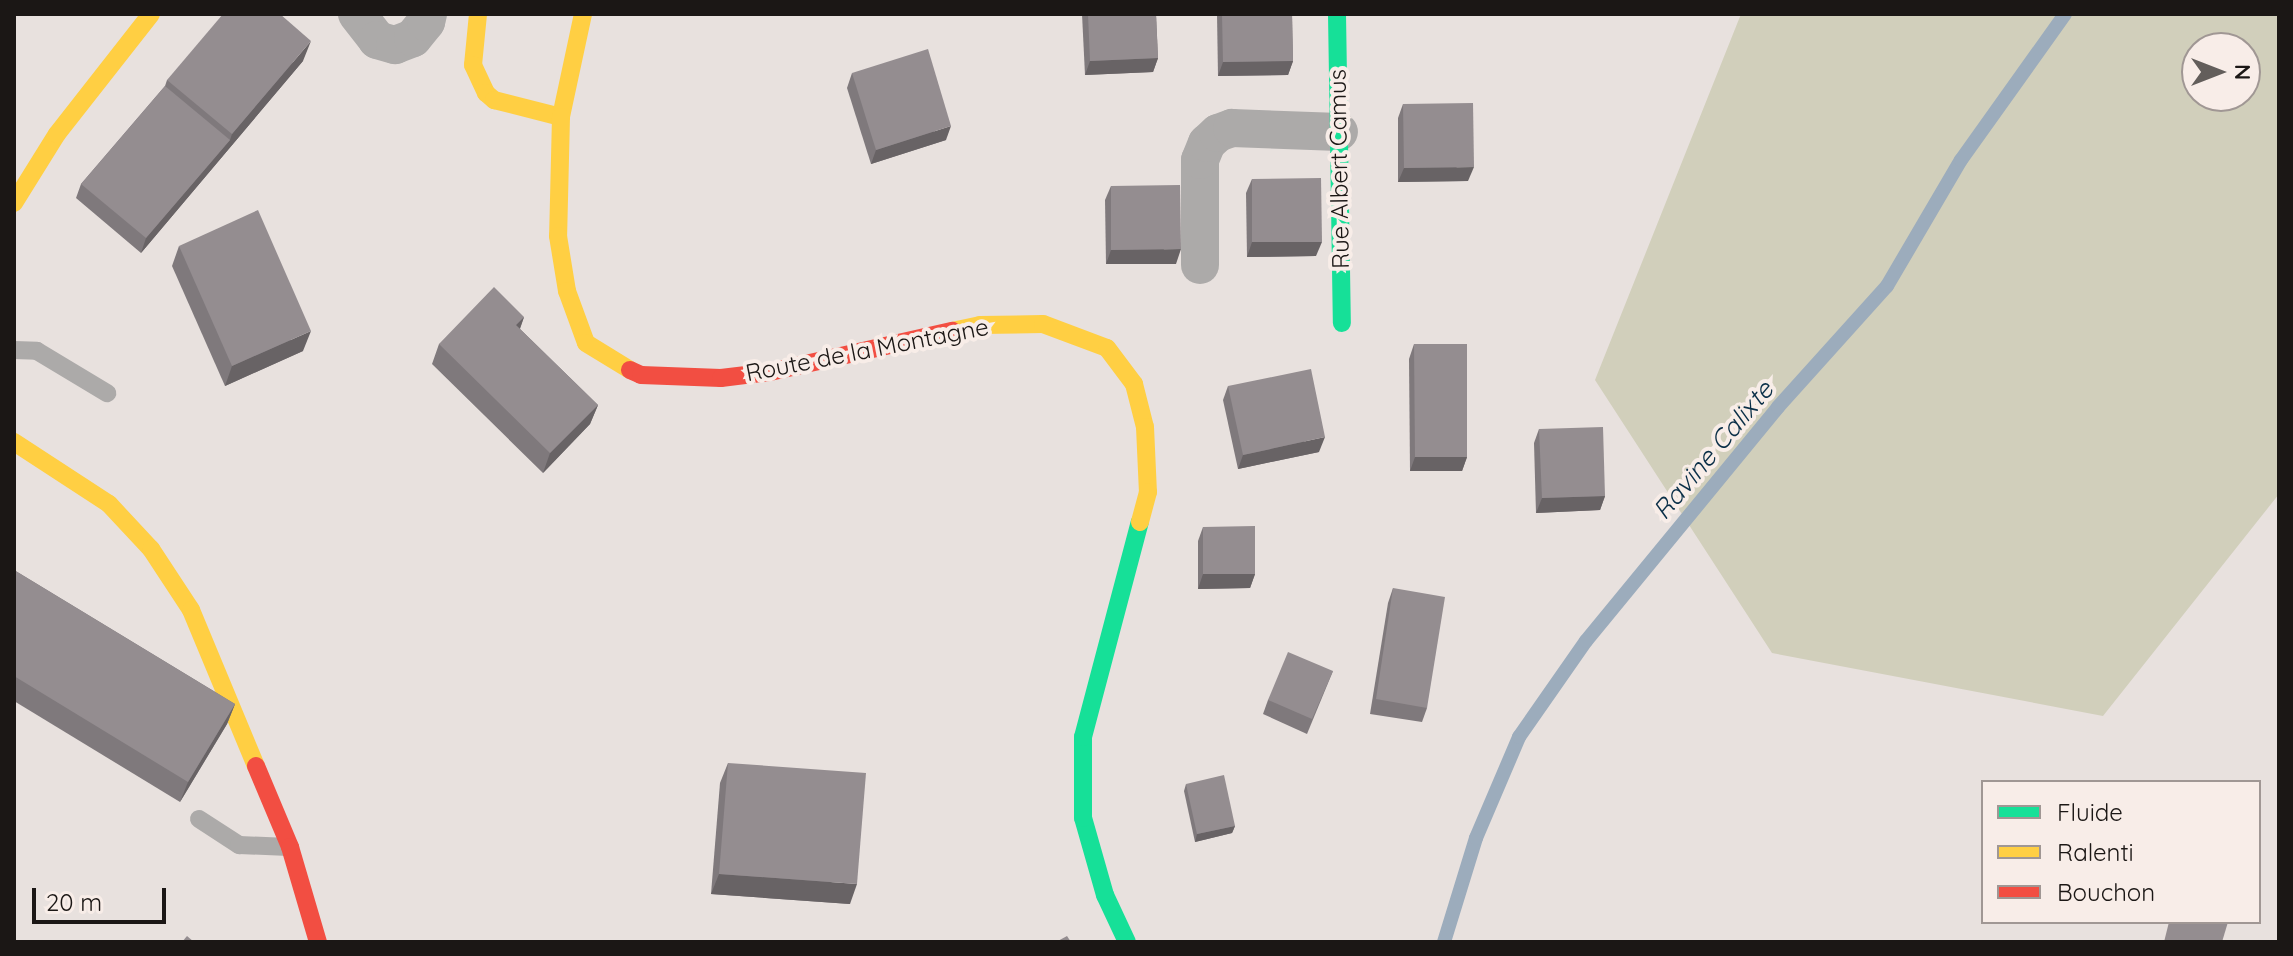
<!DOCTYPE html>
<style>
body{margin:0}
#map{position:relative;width:2293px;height:956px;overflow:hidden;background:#e8e1de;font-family:Quicksand,sans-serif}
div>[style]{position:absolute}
.green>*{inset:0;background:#d1cfbb}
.stream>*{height:14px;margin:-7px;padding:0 7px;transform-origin:7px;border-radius:7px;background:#9cacbc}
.lane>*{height:18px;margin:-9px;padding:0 9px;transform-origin:9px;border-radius:9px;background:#acaaa9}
.street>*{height:38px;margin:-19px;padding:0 19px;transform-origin:19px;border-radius:19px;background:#acaaa9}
.fast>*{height:18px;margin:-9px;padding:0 9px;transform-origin:9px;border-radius:9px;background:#16e098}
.slow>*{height:18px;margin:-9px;padding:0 9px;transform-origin:9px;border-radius:9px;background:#ffcf43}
.jam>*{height:18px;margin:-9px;padding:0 9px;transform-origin:9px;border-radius:9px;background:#f24e42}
.wall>*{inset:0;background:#7f797c}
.shaded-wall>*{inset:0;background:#686365}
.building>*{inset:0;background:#948d90}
span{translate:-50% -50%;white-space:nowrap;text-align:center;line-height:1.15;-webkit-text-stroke:8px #f8ede8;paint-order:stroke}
.street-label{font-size:24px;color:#1b1715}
.water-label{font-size:26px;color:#092e47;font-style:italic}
.frame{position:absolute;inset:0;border:16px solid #1b1715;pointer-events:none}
.legend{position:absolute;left:1981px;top:780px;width:280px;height:144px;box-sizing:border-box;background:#f8ede8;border:2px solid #a09794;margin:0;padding:10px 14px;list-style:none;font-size:24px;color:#1b1715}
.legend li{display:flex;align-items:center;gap:16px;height:40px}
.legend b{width:40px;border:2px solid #a09794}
.north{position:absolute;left:2181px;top:32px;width:80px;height:80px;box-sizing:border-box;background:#f8ede8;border:2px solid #a09794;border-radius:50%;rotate:90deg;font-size:22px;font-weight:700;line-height:32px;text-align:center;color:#1b1715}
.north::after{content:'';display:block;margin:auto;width:28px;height:36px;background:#635e5b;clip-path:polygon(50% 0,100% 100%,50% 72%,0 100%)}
.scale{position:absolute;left:32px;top:888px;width:134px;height:36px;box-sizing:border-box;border:4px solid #1b1715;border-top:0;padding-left:10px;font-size:24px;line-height:28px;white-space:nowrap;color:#1b1715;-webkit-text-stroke:6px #f8ede8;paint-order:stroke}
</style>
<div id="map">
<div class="green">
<div style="clip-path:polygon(evenodd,1741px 14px,2279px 14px,2279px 494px,2103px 716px,1772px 653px,1595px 380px,1741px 14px,2197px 48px,2245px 48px,2245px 96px,2197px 96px,2197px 48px)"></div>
</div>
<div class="stream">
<div style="left:1444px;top:942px;width:109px;rotate:-72.9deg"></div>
<div style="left:1476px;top:838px;width:110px;rotate:-66.9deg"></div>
<div style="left:1519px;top:737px;width:117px;rotate:-55.1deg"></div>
<div style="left:1586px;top:641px;width:303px;rotate:-50.6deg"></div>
<div style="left:1778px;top:407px;width:163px;rotate:-48deg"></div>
<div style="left:1887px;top:286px;width:146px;rotate:-59.6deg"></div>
<div style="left:1961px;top:160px;width:179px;rotate:-54.5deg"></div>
</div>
<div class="lane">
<div style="left:14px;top:350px;width:23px;rotate:2deg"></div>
<div style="left:37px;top:351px;width:82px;rotate:31deg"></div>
<div style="left:199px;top:819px;width:48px;rotate:33deg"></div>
<div style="left:239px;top:845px;width:50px;rotate:2.3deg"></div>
</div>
<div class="street">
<div style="left:357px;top:14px;width:33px;rotate:52deg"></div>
<div style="left:377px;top:40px;width:19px;rotate:16deg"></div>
<div style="left:395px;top:45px;width:19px;rotate:-21deg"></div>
<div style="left:413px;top:38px;width:21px;rotate:-51deg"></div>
<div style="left:426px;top:22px;width:8px;rotate:-76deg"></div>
<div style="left:1200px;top:265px;width:105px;rotate:-90deg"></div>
<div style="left:1200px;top:160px;width:18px;rotate:-68deg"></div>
<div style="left:1207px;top:143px;width:15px;rotate:-42deg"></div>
<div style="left:1218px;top:133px;width:15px;rotate:-20deg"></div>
<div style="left:1232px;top:128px;width:107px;rotate:2.1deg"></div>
</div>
<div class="fast">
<div style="left:1337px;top:14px;width:309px;rotate:89.1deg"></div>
<div style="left:1127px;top:942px;width:52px;rotate:-115.1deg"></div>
<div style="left:1105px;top:895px;width:80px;rotate:-105.9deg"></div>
<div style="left:1083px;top:818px;width:81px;rotate:-90deg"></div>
<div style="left:1083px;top:737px;width:222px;rotate:-75.2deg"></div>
</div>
<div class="slow">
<div style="left:478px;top:14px;width:51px;rotate:95.6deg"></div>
<div style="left:473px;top:65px;width:31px;rotate:65deg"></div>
<div style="left:486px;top:93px;width:11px;rotate:41deg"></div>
<div style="left:494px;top:100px;width:69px;rotate:14.2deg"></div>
<div style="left:583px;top:14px;width:105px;rotate:102.1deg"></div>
<div style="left:561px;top:117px;width:119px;rotate:91.4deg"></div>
<div style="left:558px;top:236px;width:56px;rotate:80.7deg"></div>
<div style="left:567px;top:291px;width:55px;rotate:69.9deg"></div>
<div style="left:586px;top:343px;width:52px;rotate:31.5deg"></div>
<div style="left:14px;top:203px;width:81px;rotate:-58.1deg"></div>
<div style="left:57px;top:134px;width:152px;rotate:-51.9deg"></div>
<div style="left:952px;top:331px;width:29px;rotate:-12deg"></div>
<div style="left:980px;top:325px;width:63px;rotate:-0.9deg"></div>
<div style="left:1043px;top:324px;width:68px;rotate:20.6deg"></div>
<div style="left:1107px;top:348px;width:45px;rotate:53.1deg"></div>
<div style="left:1134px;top:384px;width:44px;rotate:75.7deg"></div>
<div style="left:1145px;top:427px;width:65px;rotate:87.4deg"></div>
<div style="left:1148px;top:492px;width:31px;rotate:105deg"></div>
<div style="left:14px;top:442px;width:113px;rotate:33.1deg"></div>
<div style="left:109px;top:504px;width:62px;rotate:47deg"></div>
<div style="left:151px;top:549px;width:73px;rotate:56.7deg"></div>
<div style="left:191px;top:610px;width:169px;rotate:67.4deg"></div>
</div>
<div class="jam">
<div style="left:630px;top:370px;width:12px;rotate:24deg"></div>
<div style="left:641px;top:375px;width:80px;rotate:2.1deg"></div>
<div style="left:721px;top:378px;width:49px;rotate:-7deg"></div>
<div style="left:770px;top:372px;width:187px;rotate:-12.7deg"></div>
<div style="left:256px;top:766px;width:88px;rotate:67.2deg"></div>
<div style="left:290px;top:847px;width:99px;rotate:73.6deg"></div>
</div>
<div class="wall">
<div style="clip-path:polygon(1082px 14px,1156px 14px,1158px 58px,1153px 72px,1085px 75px)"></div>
<div style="clip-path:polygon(1217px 14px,1292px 14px,1293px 61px,1288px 75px,1218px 76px)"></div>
<div style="clip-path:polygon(303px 61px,141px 253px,76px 198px,81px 184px,165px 86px,167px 80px)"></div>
<div style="clip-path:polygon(852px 73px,946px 140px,871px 164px,847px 88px)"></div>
<div style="clip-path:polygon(1403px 104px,1468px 181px,1398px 182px,1398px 118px)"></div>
<div style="clip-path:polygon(1252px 179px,1316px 256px,1247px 257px,1246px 193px)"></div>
<div style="clip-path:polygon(1111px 186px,1176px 264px,1106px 264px,1105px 200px)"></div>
<div style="clip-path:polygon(179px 246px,303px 351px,225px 386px,172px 266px)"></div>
<div style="clip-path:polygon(524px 317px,520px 329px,598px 405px,590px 424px,543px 473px,432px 364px,439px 344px)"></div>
<div style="clip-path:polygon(1414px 344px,1467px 457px,1462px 471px,1410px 471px,1409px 359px)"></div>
<div style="clip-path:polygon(1228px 386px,1319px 452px,1238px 469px,1223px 400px)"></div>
<div style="clip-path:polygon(1539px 429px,1605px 496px,1600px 510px,1536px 513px,1534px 443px)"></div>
<div style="clip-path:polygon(1203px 527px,1255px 574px,1250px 588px,1198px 589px,1198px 541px)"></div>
<div style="clip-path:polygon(14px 570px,235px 704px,227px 724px,180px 802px,14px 701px)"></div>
<div style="clip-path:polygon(1393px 588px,1427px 708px,1422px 722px,1370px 714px,1388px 603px)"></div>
<div style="clip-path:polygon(1333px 671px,1307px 734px,1263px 714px,1268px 700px)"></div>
<div style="clip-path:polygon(728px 763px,850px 904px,711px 894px,720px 783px)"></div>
<div style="clip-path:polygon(1186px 784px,1235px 826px,1232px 833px,1195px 842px,1184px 791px)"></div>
</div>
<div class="shaded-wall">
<div style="clip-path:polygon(311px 41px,303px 61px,141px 253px,146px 238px,230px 140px,232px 134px)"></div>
<div style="clip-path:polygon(1158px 58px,1153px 72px,1085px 75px,1090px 61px)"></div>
<div style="clip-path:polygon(1293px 61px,1288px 75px,1218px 76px,1223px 62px)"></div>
<div style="clip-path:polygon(951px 126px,946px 140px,871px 164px,876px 150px)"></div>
<div style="clip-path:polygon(1474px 167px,1468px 181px,1398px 182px,1404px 168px)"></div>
<div style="clip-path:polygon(1252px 242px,1322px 242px,1316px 256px,1247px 257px)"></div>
<div style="clip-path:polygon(1181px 249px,1176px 264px,1106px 264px,1111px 250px)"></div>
<div style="clip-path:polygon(524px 317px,517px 336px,516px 325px)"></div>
<div style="clip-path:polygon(311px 331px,303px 351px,225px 386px,232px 366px)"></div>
<div style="clip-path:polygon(598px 405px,590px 424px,543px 473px,550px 453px)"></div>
<div style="clip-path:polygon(1325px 437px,1319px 452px,1238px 469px,1243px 455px)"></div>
<div style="clip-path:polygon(1415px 457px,1467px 457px,1462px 471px,1410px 471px)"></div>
<div style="clip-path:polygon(1605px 496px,1600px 510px,1536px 513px,1542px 498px)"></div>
<div style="clip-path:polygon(1203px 574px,1255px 574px,1250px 588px,1198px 589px)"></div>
<div style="clip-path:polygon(235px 704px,227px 724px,180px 802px,188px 782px)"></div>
<div style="clip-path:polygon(1235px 826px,1232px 833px,1195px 842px,1197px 834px)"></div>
<div style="clip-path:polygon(719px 874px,857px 884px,850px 904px,711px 894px)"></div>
</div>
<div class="building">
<div style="clip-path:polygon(223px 14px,280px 14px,311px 41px,232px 134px,167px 80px)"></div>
<div style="clip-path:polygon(1088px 14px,1156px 14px,1158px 58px,1090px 61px)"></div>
<div style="clip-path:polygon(1222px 14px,1292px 14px,1293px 61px,1223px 62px)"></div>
<div style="clip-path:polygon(928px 49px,951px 126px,876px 150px,852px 73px)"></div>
<div style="clip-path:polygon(165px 86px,230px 140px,146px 238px,81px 184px)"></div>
<div style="clip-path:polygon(1473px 103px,1474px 167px,1404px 168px,1403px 104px)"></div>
<div style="clip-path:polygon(1321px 178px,1322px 242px,1252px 242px,1252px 179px)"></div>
<div style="clip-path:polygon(1180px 185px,1181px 249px,1111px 250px,1111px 186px)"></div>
<div style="clip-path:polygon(258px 210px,311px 331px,232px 366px,179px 246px)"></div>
<div style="clip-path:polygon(494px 287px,524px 317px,516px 325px,598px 405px,550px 453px,439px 344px)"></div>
<div style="clip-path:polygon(1414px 344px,1467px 344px,1467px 457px,1415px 457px)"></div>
<div style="clip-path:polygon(1311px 369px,1325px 437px,1243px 455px,1228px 386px)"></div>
<div style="clip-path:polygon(1603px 427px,1605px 496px,1542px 498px,1539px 429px)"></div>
<div style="clip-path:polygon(1255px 526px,1255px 574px,1203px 574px,1203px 527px)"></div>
<div style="clip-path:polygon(14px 570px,235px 704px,188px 782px,14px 676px)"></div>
<div style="clip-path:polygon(1393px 588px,1445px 597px,1427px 708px,1376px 699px)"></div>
<div style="clip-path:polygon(1288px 652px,1333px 671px,1312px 719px,1268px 700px)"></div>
<div style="clip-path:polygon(728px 763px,866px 773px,857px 884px,719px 874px)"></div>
<div style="clip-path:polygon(1224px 775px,1235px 826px,1197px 834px,1186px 784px)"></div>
<div style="clip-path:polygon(2169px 922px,2228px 922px,2222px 942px,2164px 942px)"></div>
<div style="clip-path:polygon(187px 936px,194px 942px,182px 942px)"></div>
<div style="clip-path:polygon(1067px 936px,1071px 942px,1056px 942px)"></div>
</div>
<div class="street-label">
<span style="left:1339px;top:169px;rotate:-91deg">Rue Albert Camus</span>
<span style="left:867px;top:350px;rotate:-11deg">Route de la Montagne</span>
</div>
<div class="water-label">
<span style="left:1713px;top:450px;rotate:-50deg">Ravine Calixte</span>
</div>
<div class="frame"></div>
<ul class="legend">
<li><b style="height:10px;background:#16e098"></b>Fluide</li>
<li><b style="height:10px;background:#ffcf43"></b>Ralenti</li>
<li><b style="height:10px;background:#f24e42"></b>Bouchon</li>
</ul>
<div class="north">N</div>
<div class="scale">20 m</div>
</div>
